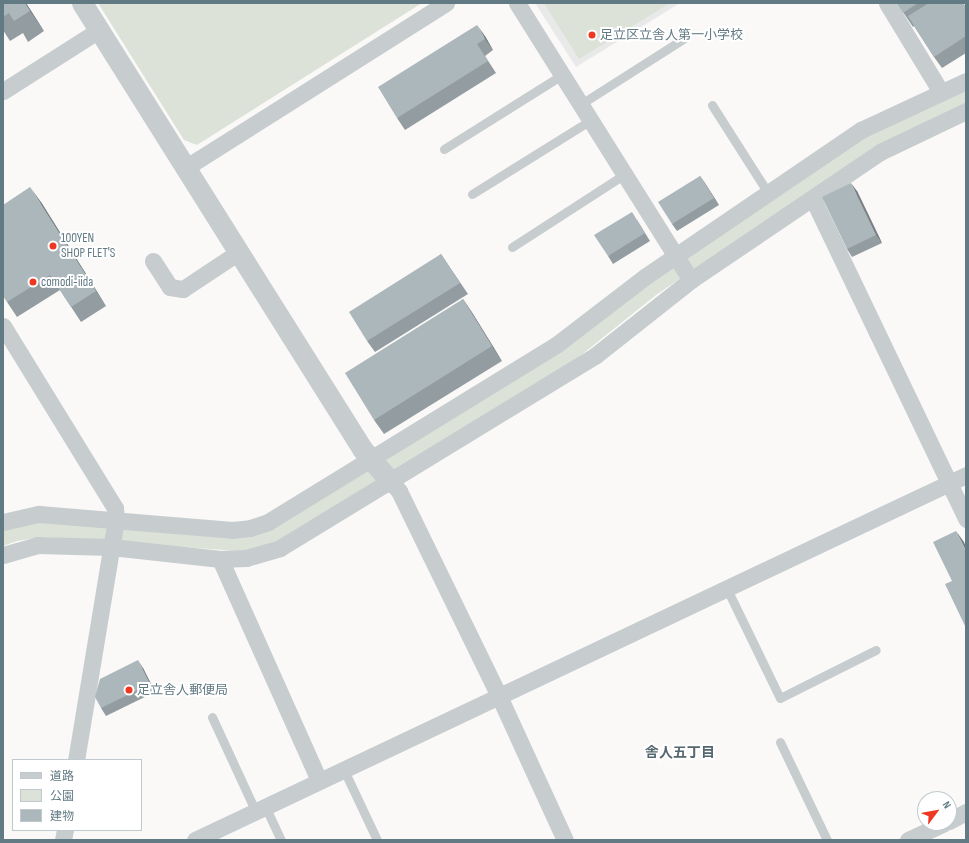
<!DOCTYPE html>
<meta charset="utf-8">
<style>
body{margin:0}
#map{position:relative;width:969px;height:843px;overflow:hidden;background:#faf9f7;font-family:"Sofia Sans Condensed","Noto Sans JP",sans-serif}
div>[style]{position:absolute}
.built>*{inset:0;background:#e8e9e8}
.green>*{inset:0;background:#dce2d8}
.service>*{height:9px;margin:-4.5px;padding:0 4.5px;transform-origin:4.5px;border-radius:4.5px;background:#c7cccf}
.minor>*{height:17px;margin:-8.5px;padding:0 8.5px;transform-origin:8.5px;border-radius:8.5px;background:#c7cccf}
.tertiary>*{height:21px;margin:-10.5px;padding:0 10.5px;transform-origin:10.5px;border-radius:10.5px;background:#c7cccf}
.wall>*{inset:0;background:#939da1}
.shaded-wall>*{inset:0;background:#788083}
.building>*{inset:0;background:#abb7bb}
.dots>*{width:11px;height:11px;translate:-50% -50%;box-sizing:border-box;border:2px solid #fff;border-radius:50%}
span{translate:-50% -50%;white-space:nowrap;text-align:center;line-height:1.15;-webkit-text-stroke:4px #fff;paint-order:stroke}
.poi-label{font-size:13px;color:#627a84}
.left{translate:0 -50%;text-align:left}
.neighbourhood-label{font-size:14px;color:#55676f;font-weight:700}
.frame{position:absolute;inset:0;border:4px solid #627a84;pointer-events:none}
.legend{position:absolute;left:12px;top:759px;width:130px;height:72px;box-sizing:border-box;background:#fff;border:1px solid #c0cace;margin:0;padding:5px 7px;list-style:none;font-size:12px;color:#627a84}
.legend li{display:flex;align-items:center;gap:8px;height:20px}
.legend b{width:20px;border:1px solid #c0cace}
.north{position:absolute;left:917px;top:791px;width:40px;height:40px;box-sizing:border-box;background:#fff;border:1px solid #c0cace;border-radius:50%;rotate:58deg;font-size:11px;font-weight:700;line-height:16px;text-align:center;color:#627a84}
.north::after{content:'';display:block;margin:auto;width:14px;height:18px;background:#ef3821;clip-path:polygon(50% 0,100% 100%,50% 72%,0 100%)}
</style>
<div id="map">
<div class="built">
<div style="clip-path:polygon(535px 3px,680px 3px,576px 67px)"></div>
</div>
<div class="green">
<div style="clip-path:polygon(98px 3px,422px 3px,197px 145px,184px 140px)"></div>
<div style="clip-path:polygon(544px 3px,670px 3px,579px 59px)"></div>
<div style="clip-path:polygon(966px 86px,966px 104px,873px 148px,656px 295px,575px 360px,281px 541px,251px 552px,43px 537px,17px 541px,3px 546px,3px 530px,42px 521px,249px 534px,648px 283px,863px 135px)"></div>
</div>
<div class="service">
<div style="left:581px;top:104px;width:121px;rotate:-32.5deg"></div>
<div style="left:712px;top:105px;width:104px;rotate:57.5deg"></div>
<div style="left:444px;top:149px;width:139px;rotate:-32.1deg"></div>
<div style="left:472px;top:194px;width:140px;rotate:-31.9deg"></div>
<div style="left:512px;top:247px;width:135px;rotate:-32.9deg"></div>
<div style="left:727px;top:589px;width:121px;rotate:64.1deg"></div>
<div style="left:780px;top:698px;width:107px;rotate:-26.6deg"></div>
<div style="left:212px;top:717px;width:102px;rotate:65.2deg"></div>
<div style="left:780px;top:742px;width:109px;rotate:64.4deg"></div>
<div style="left:343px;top:768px;width:80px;rotate:64.7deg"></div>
<div style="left:265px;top:806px;width:38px;rotate:65deg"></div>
</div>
<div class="minor">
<div style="left:517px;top:3px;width:327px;rotate:57.9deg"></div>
<div style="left:887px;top:3px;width:104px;rotate:58.8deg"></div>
<div style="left:3px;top:91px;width:114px;rotate:-32.4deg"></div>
<div style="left:185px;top:168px;width:309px;rotate:-32.3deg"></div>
<div style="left:813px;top:199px;width:355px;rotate:64.4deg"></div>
<div style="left:153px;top:261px;width:31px;rotate:57deg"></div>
<div style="left:170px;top:287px;width:13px;rotate:9deg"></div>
<div style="left:183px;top:289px;width:67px;rotate:-33.5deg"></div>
<div style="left:3px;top:326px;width:214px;rotate:58.4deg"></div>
<div style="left:115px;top:508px;width:11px;rotate:85deg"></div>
<div style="left:116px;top:519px;width:244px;rotate:99.4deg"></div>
<div style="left:391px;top:482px;width:12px;rotate:48deg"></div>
<div style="left:399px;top:491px;width:228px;rotate:64deg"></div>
<div style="left:499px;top:696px;width:158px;rotate:65.4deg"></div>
<div style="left:3px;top:522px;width:37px;rotate:-13deg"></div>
<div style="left:39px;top:514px;width:194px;rotate:4.7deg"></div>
<div style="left:232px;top:530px;width:18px;rotate:-6deg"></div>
<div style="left:250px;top:528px;width:19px;rotate:-18deg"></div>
<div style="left:268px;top:522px;width:338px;rotate:-31.6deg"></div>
<div style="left:556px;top:345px;width:113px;rotate:-37.5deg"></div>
<div style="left:646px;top:276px;width:260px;rotate:-34.2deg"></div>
<div style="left:861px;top:130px;width:116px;rotate:-25deg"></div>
<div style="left:3px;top:555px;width:35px;rotate:-16deg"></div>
<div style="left:37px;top:545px;width:74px;rotate:1.5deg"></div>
<div style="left:111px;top:547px;width:110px;rotate:6.3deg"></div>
<div style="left:220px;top:559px;width:26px;rotate:-2deg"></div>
<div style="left:246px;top:558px;width:35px;rotate:-16deg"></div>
<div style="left:280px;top:548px;width:370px;rotate:-31.4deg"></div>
<div style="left:596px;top:355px;width:121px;rotate:-38.3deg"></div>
<div style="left:691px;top:280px;width:228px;rotate:-34.1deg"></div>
<div style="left:880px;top:152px;width:95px;rotate:-25.5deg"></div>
<div style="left:220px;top:559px;width:242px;rotate:65.9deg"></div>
<div style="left:949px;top:821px;width:19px;rotate:-28deg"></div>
<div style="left:63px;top:840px;width:10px;rotate:-79deg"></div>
<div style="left:195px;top:840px;width:853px;rotate:-25.33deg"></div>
<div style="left:908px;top:840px;width:40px;rotate:-25deg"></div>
</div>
<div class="tertiary">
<div style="left:82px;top:3px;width:528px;rotate:57.85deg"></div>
<div style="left:363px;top:450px;width:43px;rotate:48.8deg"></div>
</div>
<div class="wall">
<div style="clip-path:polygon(3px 3px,26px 3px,44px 31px,28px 42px,23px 33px,10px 41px,3px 30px)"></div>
<div style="clip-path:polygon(897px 3px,963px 3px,966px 7px,966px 53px,942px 68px,934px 57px,914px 26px,913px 27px)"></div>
<div style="clip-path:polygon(485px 36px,493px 50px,485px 56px,496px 73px,405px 130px,397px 118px)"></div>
<div style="clip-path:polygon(700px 176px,719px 205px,677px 231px,672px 224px)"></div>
<div style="clip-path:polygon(857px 191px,882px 243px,852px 257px,847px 249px)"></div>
<div style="clip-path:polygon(41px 202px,106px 306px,81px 322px,60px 290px,17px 317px,7px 302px)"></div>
<div style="clip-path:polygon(637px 220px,650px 241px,613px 264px,608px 256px)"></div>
<div style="clip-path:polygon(441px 254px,449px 266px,468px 294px,375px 352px,367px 341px)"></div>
<div style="clip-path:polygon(463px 299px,473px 314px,502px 361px,384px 434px,374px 420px)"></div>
<div style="clip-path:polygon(143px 668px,155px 692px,106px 716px,101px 708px)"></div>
</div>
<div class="shaded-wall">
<div style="clip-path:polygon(25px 3px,26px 3px,44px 31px,30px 11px)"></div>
<div style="clip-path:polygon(477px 25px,485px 36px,493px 50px,485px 39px)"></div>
<div style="clip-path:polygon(700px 176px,705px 183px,719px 205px,714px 198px)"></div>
<div style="clip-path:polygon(851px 183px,857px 191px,882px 243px,876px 235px)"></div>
<div style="clip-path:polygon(30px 187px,41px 202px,106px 306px,96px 291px)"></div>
<div style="clip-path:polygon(463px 299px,473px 314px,502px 361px,492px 346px)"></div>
<div style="clip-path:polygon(956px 531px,964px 542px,966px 547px,966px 551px)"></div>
<div style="clip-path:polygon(138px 660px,143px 668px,155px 692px,150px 684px)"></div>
</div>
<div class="building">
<div style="clip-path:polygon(3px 3px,25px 3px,30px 11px,14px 21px,9px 13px,3px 17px)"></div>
<div style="clip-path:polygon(897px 3px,918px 3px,903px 13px)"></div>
<div style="clip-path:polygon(929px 3px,963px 3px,966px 8px,966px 36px,934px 57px,908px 16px)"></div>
<div style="clip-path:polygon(477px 25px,485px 39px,477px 44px,488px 61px,397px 118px,378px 87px)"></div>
<div style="clip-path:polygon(700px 176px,714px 198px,672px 224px,658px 202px)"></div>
<div style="clip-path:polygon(851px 183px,876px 235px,847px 249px,822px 197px)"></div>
<div style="clip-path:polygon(30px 187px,96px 291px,71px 307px,50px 275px,7px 302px,3px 296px,3px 205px)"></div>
<div style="clip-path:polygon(632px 212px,645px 233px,608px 256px,594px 235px)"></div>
<div style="clip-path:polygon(441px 254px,460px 283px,367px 341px,349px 312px)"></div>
<div style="clip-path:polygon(463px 299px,492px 346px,374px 420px,345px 373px)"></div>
<div style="clip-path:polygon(956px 531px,966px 551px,966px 628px,945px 584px,952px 581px,933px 542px)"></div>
<div style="clip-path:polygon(138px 660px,150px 684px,101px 708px,95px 697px,100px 679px)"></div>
</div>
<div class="dots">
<div style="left:592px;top:35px;background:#ef3821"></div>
<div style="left:53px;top:246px;background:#ef3821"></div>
<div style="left:33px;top:282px;background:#ef3821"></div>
<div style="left:129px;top:690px;background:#ef3821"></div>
</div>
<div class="poi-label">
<span class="left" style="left:600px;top:35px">足立区立舎人第一小学校</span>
<span class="left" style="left:61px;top:246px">100YEN<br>SHOP FLET'S</span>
<span class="left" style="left:41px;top:282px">comodi-iida</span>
<span class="left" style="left:137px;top:690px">足立舎人郵便局</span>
</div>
<div class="neighbourhood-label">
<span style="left:680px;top:753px">舎人五丁目</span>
</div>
<div class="frame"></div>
<ul class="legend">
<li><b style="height:5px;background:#c7cccf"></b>道路</li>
<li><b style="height:11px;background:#dce2d8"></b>公園</li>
<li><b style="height:11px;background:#abb7bb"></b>建物</li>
</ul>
<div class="north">N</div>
</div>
